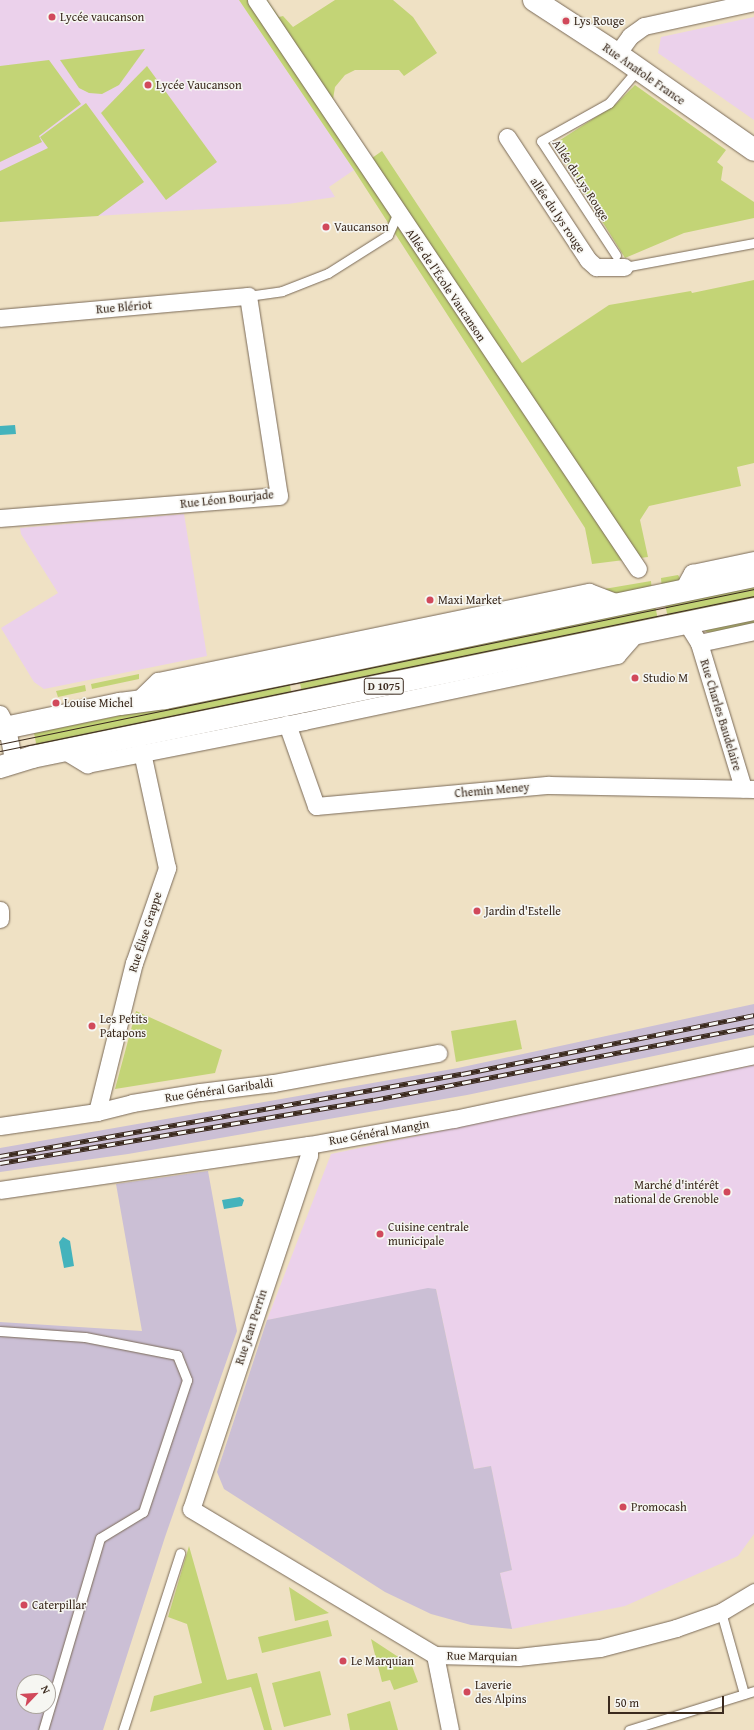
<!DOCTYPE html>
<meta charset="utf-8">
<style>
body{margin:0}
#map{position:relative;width:754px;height:1730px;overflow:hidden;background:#efe1c4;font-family:"Gentium Book Plus",serif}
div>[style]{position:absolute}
.built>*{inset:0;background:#ebd1eb}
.industrial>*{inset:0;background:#cbbfd5}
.green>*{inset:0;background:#c3d476}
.water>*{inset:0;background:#44b3bc}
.roads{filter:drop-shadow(0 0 1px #7a6a58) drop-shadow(0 0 1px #7a6a58)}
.lane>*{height:9px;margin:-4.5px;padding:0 4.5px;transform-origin:4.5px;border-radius:4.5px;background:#fff}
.street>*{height:17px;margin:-8.5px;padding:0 8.5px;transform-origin:8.5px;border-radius:8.5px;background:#fff}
.secondary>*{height:22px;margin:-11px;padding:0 11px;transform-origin:11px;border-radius:11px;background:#fff}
.primary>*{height:22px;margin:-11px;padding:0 11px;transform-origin:11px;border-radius:11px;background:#fff}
.tram>*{height:1px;margin:-0.5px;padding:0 0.5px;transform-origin:0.5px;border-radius:0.5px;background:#3b2a1e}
.rail>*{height:4.5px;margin-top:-2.25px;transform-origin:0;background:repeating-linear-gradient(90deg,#f6f6f2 0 9px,#3b2a1e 0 18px);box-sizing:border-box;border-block:1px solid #3b2a1e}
.dots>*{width:11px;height:11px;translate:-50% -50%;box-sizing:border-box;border:2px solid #f6f6f2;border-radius:50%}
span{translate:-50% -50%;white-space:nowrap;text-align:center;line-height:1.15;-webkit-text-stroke:3px #f6f6f2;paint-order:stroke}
.shield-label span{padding:1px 3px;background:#f6f6f2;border:1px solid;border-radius:3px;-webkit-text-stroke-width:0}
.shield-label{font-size:11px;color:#3b2a1e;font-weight:700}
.poi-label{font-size:12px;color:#3b2a1e}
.left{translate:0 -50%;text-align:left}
.right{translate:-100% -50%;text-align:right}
.street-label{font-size:12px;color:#3b2a1e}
.north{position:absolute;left:16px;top:1674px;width:40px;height:40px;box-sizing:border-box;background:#f6f6f2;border:1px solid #aba49d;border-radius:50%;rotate:65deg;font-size:11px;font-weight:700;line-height:16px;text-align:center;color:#3b2a1e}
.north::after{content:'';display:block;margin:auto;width:14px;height:18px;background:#d1495b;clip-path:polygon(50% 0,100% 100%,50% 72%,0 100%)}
.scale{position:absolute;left:608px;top:1696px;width:116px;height:18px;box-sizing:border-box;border:2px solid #3b2a1e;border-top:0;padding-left:5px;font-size:12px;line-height:14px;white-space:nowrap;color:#3b2a1e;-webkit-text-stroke:3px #f6f6f2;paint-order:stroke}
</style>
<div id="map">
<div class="built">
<div style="clip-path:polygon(0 0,239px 0,354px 170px,329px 187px,335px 197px,288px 204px,0 222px)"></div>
<div style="clip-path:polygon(754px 17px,754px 120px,658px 53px,661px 37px)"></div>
<div style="clip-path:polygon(184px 514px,207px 656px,44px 689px,34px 682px,1px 628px,58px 593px,21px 534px,20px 528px)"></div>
<div style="clip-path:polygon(754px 1065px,754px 1534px,738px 1556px,625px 1606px,512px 1629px,500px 1573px,512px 1570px,491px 1466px,474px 1469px,436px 1289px,267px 1320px,331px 1154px)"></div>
</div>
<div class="industrial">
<div style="clip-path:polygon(754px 1004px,754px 1035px,467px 1095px,128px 1154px,0 1172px,0 1148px,458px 1068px)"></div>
<div style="clip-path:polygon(evenodd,208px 1171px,237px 1331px,165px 1537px,103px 1730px,0 1730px,0 1322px,142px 1331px,116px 1184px,208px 1171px,24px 1682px,48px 1682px,48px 1706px,24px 1706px,24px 1682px)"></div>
<div style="clip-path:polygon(428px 1288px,436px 1289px,474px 1469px,491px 1466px,512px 1570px,500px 1573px,512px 1629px,471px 1625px,431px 1614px,385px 1592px,224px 1489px,217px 1472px,267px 1320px)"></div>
</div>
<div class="green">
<div style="clip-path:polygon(239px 0,267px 0,279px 17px,283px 16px,293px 27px,335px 0,393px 0,413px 17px,437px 53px,404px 76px,399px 70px,355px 70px,345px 75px,335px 87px,333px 99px,372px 158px,382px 151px,522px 363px,609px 305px,691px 291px,692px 293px,754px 280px,754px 463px,737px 467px,741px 486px,649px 506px,640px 520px,648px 557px,592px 564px,585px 528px,354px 170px)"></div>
<div style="clip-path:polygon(145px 49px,119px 85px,102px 94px,89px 93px,79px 88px,60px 60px)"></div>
<div style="clip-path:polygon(49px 60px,81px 104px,39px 136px,42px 142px,0 162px,0 66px)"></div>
<div style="clip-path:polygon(147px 66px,217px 162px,166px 200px,101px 113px)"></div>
<div style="clip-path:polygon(635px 85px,726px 150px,717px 162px,723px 167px,721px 180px,754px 202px,754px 218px,684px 233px,625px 258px,554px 144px,616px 104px)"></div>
<div style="clip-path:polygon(86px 103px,144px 182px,98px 216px,0 222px,0 171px,48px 148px,40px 137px)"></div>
<div style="clip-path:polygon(678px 575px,681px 580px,662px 591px,661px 578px)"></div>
<div style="clip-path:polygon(651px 581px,652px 592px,626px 597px,604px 589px)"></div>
<div style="clip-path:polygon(754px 585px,754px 600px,668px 618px,665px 604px)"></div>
<div style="clip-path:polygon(655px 605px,658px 620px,302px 693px,299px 678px)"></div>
<div style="clip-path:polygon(754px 614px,754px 624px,722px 633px,707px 632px,698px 625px)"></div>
<div style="clip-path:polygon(139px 674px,139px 679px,92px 689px,91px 684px)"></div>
<div style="clip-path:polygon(289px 681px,292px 695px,37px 748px,34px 733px)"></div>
<div style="clip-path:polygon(85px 685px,86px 691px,58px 697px,56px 691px)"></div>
<div style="clip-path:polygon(136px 1011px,222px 1050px,215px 1073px,115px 1089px)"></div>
<div style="clip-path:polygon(516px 1020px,522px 1049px,456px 1062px,451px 1031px)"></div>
<div style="clip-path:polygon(189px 1546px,227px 1680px,257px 1673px,272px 1730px,264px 1730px,251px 1687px,150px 1712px,154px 1696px,202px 1683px,187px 1624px,168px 1617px)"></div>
<div style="clip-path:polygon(289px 1587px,329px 1613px,295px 1621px)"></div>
<div style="clip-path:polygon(328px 1620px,332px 1636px,262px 1653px,258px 1637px)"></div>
<div style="clip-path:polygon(371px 1639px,412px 1666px,418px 1682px,394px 1690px,390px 1680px,382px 1682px)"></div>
<div style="clip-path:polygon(320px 1671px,331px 1715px,284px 1727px,272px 1683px)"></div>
<div style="clip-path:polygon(390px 1701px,398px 1730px,350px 1730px,347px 1714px)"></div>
</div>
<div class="water">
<div style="clip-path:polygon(15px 425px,16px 434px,0 435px,0 426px)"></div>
<div style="clip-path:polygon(240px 1197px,244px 1200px,242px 1206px,224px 1209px,222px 1200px)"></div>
<div style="clip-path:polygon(63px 1237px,70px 1241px,74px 1266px,64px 1268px,59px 1242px)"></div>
</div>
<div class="roads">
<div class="lane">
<div style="left:616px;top:255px;width:136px;rotate:-123.3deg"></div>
<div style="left:541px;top:141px;width:78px;rotate:-29.2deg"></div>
<div style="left:609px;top:103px;width:45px;rotate:-49.5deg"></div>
<div style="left:624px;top:267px;width:132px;rotate:-10.5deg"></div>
<div style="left:248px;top:296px;width:34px;rotate:-8deg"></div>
<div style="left:282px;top:291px;width:49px;rotate:-21.4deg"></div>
<div style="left:328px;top:273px;width:71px;rotate:-32.3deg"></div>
<div style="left:388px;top:235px;width:24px;rotate:-66deg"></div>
<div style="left:0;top:1331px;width:85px;rotate:4deg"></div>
<div style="left:85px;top:1337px;width:94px;rotate:11.1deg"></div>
<div style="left:177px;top:1355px;width:27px;rotate:68deg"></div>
<div style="left:187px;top:1380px;width:139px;rotate:108.4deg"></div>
<div style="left:143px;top:1512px;width:50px;rotate:148.8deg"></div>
<div style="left:100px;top:1538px;width:200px;rotate:106.5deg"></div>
<div style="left:721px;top:1612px;width:85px;rotate:74.3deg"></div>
<div style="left:123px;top:1730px;width:186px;rotate:-72.1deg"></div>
<div style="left:629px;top:1730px;width:131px;rotate:-17.3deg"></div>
</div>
<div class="street">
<div style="left:256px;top:0;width:685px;rotate:56.12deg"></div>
<div style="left:617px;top:54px;width:22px;rotate:-54deg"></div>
<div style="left:630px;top:36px;width:17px;rotate:-36deg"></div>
<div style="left:644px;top:26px;width:113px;rotate:-12.3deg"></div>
<div style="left:507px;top:137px;width:147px;rotate:56.6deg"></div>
<div style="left:588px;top:260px;width:11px;rotate:41deg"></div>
<div style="left:596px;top:267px;width:28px"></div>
<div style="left:0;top:318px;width:249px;rotate:-5.1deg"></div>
<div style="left:248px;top:296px;width:202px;rotate:81.2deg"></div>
<div style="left:279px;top:496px;width:280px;rotate:175.5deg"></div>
<div style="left:682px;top:591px;width:21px;rotate:-61deg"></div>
<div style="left:692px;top:573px;width:63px;rotate:-11.8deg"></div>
<div style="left:686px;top:622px;width:25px;rotate:58deg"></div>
<div style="left:699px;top:643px;width:152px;rotate:73.1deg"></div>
<div style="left:699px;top:643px;width:56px;rotate:-12.3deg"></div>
<div style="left:137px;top:701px;width:29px;rotate:-44deg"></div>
<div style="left:158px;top:681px;width:440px;rotate:-11.7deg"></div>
<div style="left:589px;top:592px;width:34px;rotate:21deg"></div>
<div style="left:0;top:714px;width:16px;rotate:63deg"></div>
<div style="left:7px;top:728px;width:36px;rotate:79deg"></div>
<div style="left:287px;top:724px;width:87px;rotate:70.5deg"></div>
<div style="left:316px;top:806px;width:234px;rotate:-5.2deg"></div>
<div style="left:549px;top:785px;width:205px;rotate:1.1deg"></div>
<div style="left:65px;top:751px;width:26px;rotate:31deg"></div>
<div style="left:87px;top:764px;width:221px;rotate:-11.2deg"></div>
<div style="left:304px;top:721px;width:320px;rotate:-11.9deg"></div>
<div style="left:617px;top:655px;width:30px;rotate:-49deg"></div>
<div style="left:0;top:910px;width:9px;rotate:90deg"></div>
<div style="left:97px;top:1112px;width:154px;rotate:-76.1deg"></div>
<div style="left:134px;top:963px;width:101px;rotate:-70.8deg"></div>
<div style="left:167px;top:868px;width:119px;rotate:-102.2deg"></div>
<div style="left:0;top:1126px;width:98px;rotate:-8.2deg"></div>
<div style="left:97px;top:1112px;width:36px;rotate:-14deg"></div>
<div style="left:132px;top:1103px;width:69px;rotate:-9.2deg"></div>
<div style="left:200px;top:1092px;width:74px;rotate:-7deg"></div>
<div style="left:273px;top:1083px;width:168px;rotate:-10.3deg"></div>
<div style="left:309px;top:1145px;width:10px;rotate:90deg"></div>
<div style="left:309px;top:1155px;width:373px;rotate:108.4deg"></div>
<div style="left:191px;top:1509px;width:284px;rotate:30.9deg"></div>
<div style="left:435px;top:1655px;width:83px;rotate:1.4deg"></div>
<div style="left:518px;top:1657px;width:82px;rotate:-6.3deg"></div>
<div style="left:600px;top:1648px;width:79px;rotate:-14.7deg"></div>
<div style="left:676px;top:1628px;width:48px;rotate:-19.6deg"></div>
<div style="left:721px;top:1612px;width:39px;rotate:-31deg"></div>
<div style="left:0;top:1190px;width:312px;rotate:-8.3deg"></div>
<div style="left:309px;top:1145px;width:147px;rotate:-10.2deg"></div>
<div style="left:454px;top:1119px;width:307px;rotate:-12deg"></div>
<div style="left:435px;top:1655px;width:76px;rotate:78.7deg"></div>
</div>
<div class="secondary">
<div style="left:534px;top:0;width:99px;rotate:33deg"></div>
<div style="left:617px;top:54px;width:167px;rotate:35deg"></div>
</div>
<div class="primary">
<div style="left:0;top:729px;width:123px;rotate:-11.8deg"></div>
<div style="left:120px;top:704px;width:45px;rotate:-7.6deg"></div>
<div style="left:165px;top:698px;width:132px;rotate:-11.4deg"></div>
<div style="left:294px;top:672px;width:470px;rotate:-11.8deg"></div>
<div style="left:0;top:767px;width:34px;rotate:-17deg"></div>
<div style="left:32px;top:757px;width:737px;rotate:-11.58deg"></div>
</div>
</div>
<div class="tram">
<div style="left:0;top:744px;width:770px;rotate:-11.62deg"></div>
<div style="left:0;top:751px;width:770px;rotate:-11.62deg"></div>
</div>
<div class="rail">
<div style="left:0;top:1156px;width:469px;rotate:-10.1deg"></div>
<div style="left:462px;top:1074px;width:298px;rotate:-11.4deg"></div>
<div style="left:0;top:1163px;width:379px;rotate:-9.6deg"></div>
<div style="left:374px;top:1100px;width:387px;rotate:-11deg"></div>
</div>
<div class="dots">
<div style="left:52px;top:17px;background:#d1495b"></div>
<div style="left:566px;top:21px;background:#d1495b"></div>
<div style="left:148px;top:85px;background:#d1495b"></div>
<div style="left:326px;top:227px;background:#d1495b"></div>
<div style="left:430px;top:600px;background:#d1495b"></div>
<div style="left:635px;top:678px;background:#d1495b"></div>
<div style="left:56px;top:703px;background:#d1495b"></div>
<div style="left:477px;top:911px;background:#d1495b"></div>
<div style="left:92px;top:1026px;background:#d1495b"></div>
<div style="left:727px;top:1192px;background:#d1495b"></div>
<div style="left:380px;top:1234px;background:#d1495b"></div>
<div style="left:623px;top:1507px;background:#d1495b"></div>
<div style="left:24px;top:1605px;background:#d1495b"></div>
<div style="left:343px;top:1661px;background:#d1495b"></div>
<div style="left:467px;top:1692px;background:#d1495b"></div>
</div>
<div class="shield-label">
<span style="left:384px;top:686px">D 1075</span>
</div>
<div class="poi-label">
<span class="left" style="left:60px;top:17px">Lycée vaucanson</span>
<span class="left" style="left:574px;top:21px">Lys Rouge</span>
<span class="left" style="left:156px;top:85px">Lycée Vaucanson</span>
<span class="left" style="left:334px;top:227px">Vaucanson</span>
<span class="left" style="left:438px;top:600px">Maxi Market</span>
<span class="left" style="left:643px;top:678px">Studio M</span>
<span class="left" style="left:64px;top:703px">Louise Michel</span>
<span class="left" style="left:485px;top:911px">Jardin d'Estelle</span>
<span class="left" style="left:100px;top:1026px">Les Petits<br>Patapons</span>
<span class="right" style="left:719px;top:1192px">Marché d'intérêt<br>national de Grenoble</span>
<span class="left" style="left:388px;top:1234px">Cuisine centrale<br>municipale</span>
<span class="left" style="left:631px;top:1507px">Promocash</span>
<span class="left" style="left:32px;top:1605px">Caterpillar</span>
<span class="left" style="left:351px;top:1661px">Le Marquian</span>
<span class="left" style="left:475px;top:1692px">Laverie<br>des Alpins</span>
</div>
<div class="street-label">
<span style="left:644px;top:74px;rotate:35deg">Rue Anatole France</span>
<span style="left:581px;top:180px;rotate:57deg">Allée du Lys Rouge</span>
<span style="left:558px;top:215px;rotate:56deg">allée du lys rouge</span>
<span style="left:446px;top:285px;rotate:56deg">Allée de l'École Vaucanson</span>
<span style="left:124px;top:307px;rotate:-5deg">Rue Blériot</span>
<span style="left:227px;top:499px;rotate:-6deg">Rue Léon Bourjade</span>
<span style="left:721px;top:715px;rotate:73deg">Rue Charles Baudelaire</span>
<span style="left:492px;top:790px;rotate:-5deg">Chemin Meney</span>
<span style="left:145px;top:932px;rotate:-72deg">Rue Élise Grappe</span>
<span style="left:219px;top:1090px;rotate:-8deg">Rue Général Garibaldi</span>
<span style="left:379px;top:1132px;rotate:-10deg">Rue Général Mangin</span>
<span style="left:251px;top:1327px;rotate:-72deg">Rue Jean Perrin</span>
<span style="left:482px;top:1656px;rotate:1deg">Rue Marquian</span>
</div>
<div class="north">N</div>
<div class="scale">50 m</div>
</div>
